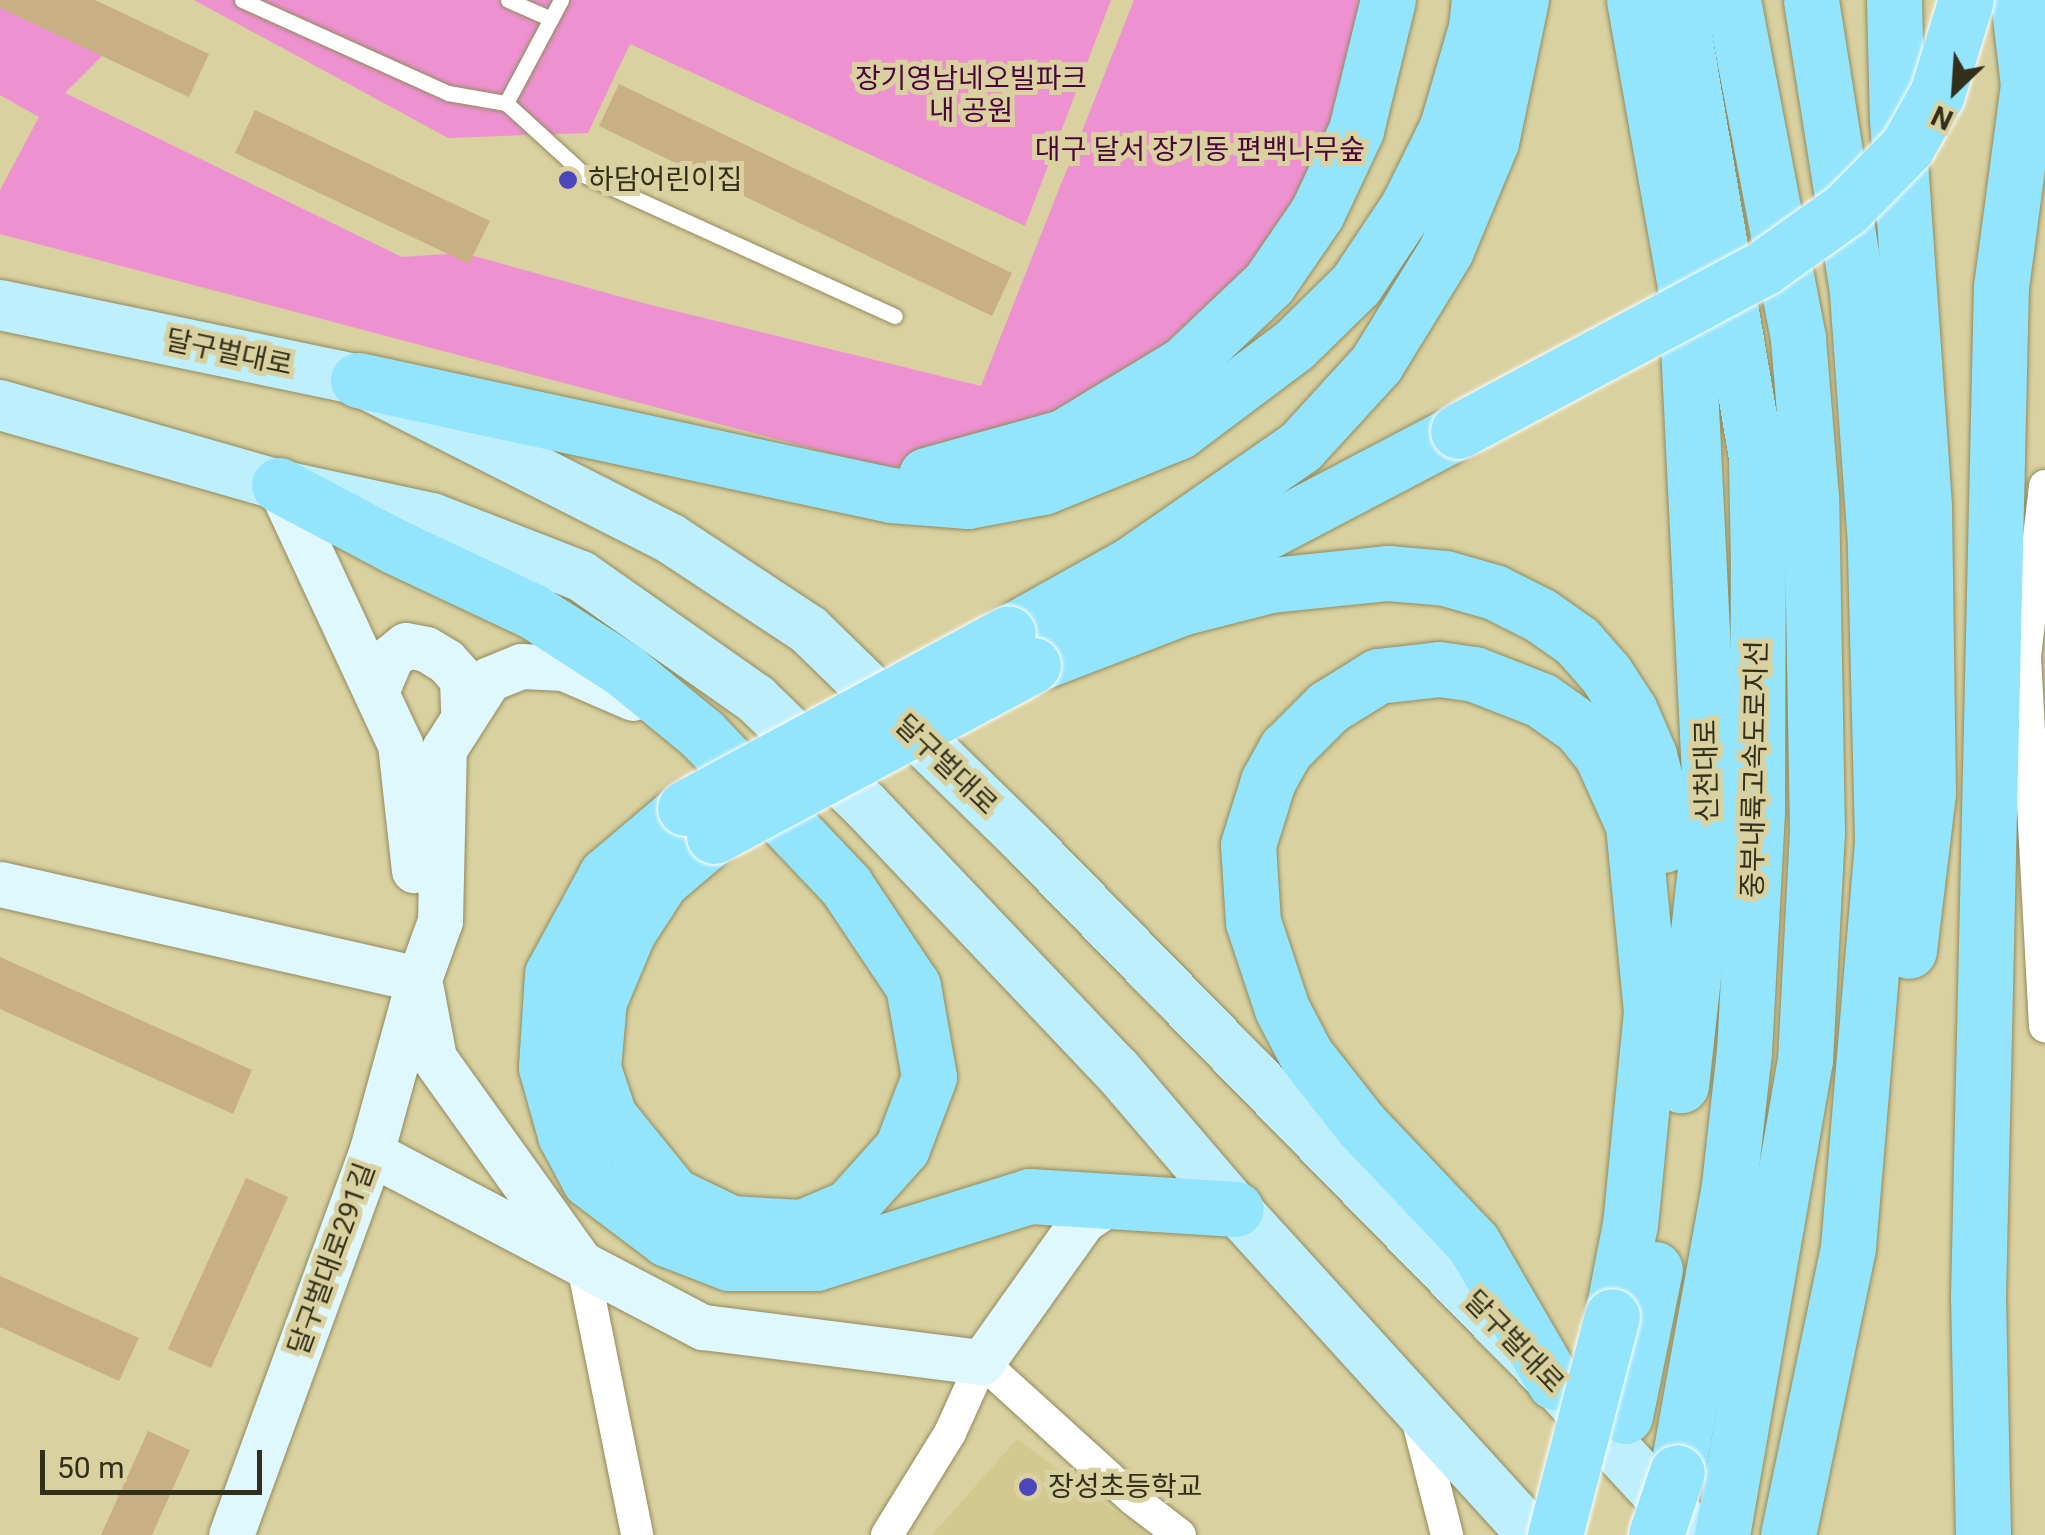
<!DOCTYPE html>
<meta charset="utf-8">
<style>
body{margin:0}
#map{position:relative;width:2045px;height:1535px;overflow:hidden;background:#d9d1a0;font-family:Roboto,"Noto Sans KR",sans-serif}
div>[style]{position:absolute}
.built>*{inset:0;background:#d3c990}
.green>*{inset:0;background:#ee91d1}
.building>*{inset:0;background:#c9af84}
.roads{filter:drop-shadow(0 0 2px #938a5c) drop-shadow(0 0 2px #938a5c)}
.lane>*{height:15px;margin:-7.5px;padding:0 7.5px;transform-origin:7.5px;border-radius:7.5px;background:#fff}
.street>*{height:32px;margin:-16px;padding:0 16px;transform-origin:16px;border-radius:16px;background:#fff}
.secondary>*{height:45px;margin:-22.5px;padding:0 22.5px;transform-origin:22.5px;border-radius:22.5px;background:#dff7fe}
.primary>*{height:50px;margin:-25px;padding:0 25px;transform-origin:25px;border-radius:25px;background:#beeffe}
.highway>*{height:55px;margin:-27.5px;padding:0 27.5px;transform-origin:27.5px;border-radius:27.5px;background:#93e4fd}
.bridges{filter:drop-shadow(0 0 2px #fff) drop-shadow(0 0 2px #fff)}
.highway-bridge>*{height:55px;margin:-27.5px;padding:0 27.5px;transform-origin:27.5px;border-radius:27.5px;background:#93e4fd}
.dots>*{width:28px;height:28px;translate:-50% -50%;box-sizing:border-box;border:5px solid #d9d1a0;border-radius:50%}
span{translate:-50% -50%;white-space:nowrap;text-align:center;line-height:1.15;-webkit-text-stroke:10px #d9d1a0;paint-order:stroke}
.park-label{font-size:28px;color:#4c043d}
.poi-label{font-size:28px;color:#322f1b}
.left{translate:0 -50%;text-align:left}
.street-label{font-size:28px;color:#322f1b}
.north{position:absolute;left:1905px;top:40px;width:100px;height:100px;-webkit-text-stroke:8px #d9d1a0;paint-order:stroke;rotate:205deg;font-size:28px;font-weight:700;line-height:40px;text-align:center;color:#322f1b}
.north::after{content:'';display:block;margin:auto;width:35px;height:45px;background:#322f1b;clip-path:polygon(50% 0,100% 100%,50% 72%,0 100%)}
.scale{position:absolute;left:40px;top:1450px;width:222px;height:45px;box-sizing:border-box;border:5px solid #322f1b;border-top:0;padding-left:12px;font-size:30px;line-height:35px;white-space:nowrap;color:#322f1b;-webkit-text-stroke:8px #d9d1a0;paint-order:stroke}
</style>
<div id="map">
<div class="built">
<div style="clip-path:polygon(1017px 1439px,1147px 1535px,932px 1535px)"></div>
</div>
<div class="green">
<div style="clip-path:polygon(0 0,111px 47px,65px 93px,402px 257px,463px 253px,643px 303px,981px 386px,1134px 0,1370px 0,1302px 216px,1113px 392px,890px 469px,0 234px,0 190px,39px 117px,0 95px)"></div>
<div style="clip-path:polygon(194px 0,1111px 0,1025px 226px,630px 44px,588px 133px,448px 138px)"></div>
</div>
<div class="building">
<div style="clip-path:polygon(0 0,95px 0,209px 54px,189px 97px,0 8px)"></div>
<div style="clip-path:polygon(619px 84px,1012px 273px,992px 316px,599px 126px)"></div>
<div style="clip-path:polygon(255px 110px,490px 221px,469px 264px,235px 153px)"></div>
<div style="clip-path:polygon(0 957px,252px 1070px,233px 1114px,0 1009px)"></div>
<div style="clip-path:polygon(246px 1178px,288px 1197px,211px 1368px,168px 1349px)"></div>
<div style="clip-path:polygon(0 1276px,139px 1338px,119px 1381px,0 1327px)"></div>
<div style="clip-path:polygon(148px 1431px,190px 1450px,152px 1535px,101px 1535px)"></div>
</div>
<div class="roads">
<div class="lane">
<div style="left:242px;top:0;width:226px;rotate:24.3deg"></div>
<div style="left:448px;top:93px;width:59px;rotate:9.8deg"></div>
<div style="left:506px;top:103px;width:108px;rotate:42.4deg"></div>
<div style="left:586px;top:176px;width:339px;rotate:24.4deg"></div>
<div style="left:508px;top:0;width:47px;rotate:23.8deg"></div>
<div style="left:506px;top:103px;width:117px;rotate:-61.9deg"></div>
</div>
<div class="street">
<div style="left:2045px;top:486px;width:172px;rotate:96.7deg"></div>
<div style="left:2025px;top:657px;width:370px;rotate:86.9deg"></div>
<div style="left:583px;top:1266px;width:274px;rotate:78.6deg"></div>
<div style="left:1416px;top:1414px;width:125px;rotate:75.6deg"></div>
<div style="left:887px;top:1535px;width:120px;rotate:-58.3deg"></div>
<div style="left:950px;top:1433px;width:78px;rotate:-65.7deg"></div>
<div style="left:982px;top:1362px;width:204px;rotate:42.2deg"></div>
<div style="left:1133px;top:1499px;width:59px;rotate:37.5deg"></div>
</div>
<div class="secondary">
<div style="left:279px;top:485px;width:286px;rotate:65deg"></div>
<div style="left:400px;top:744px;width:127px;rotate:83.7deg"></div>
<div style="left:376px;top:692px;width:38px;rotate:-67deg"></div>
<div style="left:391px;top:657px;width:19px;rotate:-39deg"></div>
<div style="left:406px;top:645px;width:20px;rotate:11deg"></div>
<div style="left:426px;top:649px;width:23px;rotate:31deg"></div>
<div style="left:446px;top:661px;width:24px;rotate:48deg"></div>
<div style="left:462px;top:679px;width:36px;rotate:88deg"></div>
<div style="left:0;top:884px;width:430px;rotate:12.8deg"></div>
<div style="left:421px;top:989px;width:70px;rotate:79.3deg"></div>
<div style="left:434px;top:1058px;width:251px;rotate:54.4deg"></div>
<div style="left:371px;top:1153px;width:375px;rotate:27.7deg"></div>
<div style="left:703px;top:1327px;width:281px;rotate:7.2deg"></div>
<div style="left:982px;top:1362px;width:174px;rotate:-54.6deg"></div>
<div style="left:1083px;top:1220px;width:37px;rotate:-34deg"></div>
<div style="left:231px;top:1535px;width:407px;rotate:-69.9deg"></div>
<div style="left:371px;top:1153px;width:180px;rotate:-74.6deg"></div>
<div style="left:419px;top:979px;width:62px;rotate:-70.1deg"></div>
<div style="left:440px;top:921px;width:172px;rotate:-88.7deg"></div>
<div style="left:444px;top:749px;width:83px;rotate:-57.3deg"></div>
<div style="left:489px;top:679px;width:35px;rotate:-22deg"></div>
<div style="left:521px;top:666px;width:43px;rotate:2.7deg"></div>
<div style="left:564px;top:668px;width:75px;rotate:23.5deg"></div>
</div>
<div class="primary">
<div style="left:0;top:305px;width:366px;rotate:11.8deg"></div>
<div style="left:358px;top:380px;width:351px;rotate:26.9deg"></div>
<div style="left:671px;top:539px;width:165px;rotate:33.4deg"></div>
<div style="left:809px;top:630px;width:308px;rotate:44.3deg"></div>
<div style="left:1029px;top:845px;width:751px;rotate:45.65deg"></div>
<div style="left:1554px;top:1382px;width:208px;rotate:47.3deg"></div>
<div style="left:0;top:405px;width:290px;rotate:16deg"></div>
<div style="left:279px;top:485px;width:157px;rotate:12.2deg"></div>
<div style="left:432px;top:518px;width:160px;rotate:21.3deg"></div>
<div style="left:581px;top:576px;width:214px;rotate:35.1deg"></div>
<div style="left:756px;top:699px;width:153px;rotate:44.2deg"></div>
<div style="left:866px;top:806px;width:363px;rotate:46.5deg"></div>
<div style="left:1116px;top:1069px;width:184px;rotate:49.4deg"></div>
<div style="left:1236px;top:1209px;width:441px;rotate:47.7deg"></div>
</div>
<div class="highway">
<div style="left:1634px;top:0;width:290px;rotate:79.9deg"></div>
<div style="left:1685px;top:285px;width:530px;rotate:87.19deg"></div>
<div style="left:1711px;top:814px;width:273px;rotate:96.3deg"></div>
<div style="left:1894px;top:0;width:119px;rotate:88.6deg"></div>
<div style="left:1897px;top:119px;width:389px;rotate:86deg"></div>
<div style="left:1924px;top:507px;width:286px;rotate:89.2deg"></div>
<div style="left:1928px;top:793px;width:159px;rotate:96.9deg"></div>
<div style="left:358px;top:380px;width:545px;rotate:12.18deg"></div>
<div style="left:891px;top:495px;width:77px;rotate:4.5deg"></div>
<div style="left:968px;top:501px;width:76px;rotate:-10.6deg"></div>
<div style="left:1043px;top:487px;width:146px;rotate:-22.2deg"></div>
<div style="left:1178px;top:432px;width:145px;rotate:-36.9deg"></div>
<div style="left:1294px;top:345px;width:87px;rotate:-44.5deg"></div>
<div style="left:1356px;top:284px;width:94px;rotate:-56.3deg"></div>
<div style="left:1408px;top:206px;width:88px;rotate:-63.7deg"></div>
<div style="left:1447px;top:127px;width:104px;rotate:-73.8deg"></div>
<div style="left:1476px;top:27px;width:27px;rotate:-84deg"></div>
<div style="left:926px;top:475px;width:142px;rotate:-15.5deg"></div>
<div style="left:1063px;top:437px;width:141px;rotate:-31.1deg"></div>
<div style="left:1184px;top:364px;width:117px;rotate:-43.6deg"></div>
<div style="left:1269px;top:283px;width:85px;rotate:-55.6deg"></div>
<div style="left:1317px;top:213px;width:92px;rotate:-64.8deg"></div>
<div style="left:1356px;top:130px;width:134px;rotate:-76.2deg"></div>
<div style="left:279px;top:485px;width:130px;rotate:27.9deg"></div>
<div style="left:394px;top:546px;width:155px;rotate:25.2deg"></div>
<div style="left:534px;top:612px;width:107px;rotate:32.8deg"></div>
<div style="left:624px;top:670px;width:101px;rotate:39.4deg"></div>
<div style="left:702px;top:734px;width:209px;rotate:46.5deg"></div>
<div style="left:846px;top:886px;width:120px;rotate:56.2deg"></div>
<div style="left:913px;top:986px;width:92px;rotate:80deg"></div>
<div style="left:929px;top:1077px;width:76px;rotate:110.8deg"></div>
<div style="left:902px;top:1148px;width:79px;rotate:131.9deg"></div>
<div style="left:849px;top:1207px;width:51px;rotate:156.9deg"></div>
<div style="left:802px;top:1227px;width:71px;rotate:-176.8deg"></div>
<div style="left:731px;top:1223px;width:64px;rotate:-154.2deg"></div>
<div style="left:673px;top:1195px;width:102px;rotate:-129deg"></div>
<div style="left:609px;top:1116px;width:51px;rotate:-108.4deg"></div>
<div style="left:593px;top:1068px;width:67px;rotate:-84.9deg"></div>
<div style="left:599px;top:1001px;width:75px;rotate:-67.2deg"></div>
<div style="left:628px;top:932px;width:61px;rotate:-57.1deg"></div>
<div style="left:661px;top:881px;width:70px;rotate:-40.3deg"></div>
<div style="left:1146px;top:595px;width:352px;rotate:-27.7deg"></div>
<div style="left:1008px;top:633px;width:143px;rotate:-29.2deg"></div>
<div style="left:1133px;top:563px;width:203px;rotate:-34.8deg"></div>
<div style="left:1300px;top:447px;width:113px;rotate:-47.5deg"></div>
<div style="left:1376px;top:364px;width:134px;rotate:-58.4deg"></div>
<div style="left:1446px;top:250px;width:117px;rotate:-67.4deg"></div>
<div style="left:1491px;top:142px;width:145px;rotate:-78.1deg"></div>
<div style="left:1033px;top:665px;width:162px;rotate:-21deg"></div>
<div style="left:1184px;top:607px;width:90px;rotate:-14.2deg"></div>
<div style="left:1271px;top:585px;width:118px;rotate:-5.9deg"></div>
<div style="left:1388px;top:573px;width:57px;rotate:5deg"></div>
<div style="left:1445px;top:578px;width:51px;rotate:15.9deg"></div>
<div style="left:1494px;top:592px;width:51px;rotate:26.6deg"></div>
<div style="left:1540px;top:615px;width:45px;rotate:35.1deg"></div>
<div style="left:1577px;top:641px;width:44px;rotate:48.7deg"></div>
<div style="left:1606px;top:674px;width:44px;rotate:57deg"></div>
<div style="left:1630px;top:711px;width:48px;rotate:66.6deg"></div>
<div style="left:1649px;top:755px;width:40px;rotate:75.6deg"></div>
<div style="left:1659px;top:794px;width:51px;rotate:84.4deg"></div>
<div style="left:685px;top:808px;width:104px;rotate:139.7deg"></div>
<div style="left:606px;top:875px;width:113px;rotate:118.6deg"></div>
<div style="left:552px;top:974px;width:93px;rotate:93.7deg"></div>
<div style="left:546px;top:1067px;width:71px;rotate:74.4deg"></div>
<div style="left:565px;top:1135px;width:51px;rotate:61.9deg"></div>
<div style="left:589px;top:1180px;width:98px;rotate:37.1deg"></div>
<div style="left:667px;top:1239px;width:66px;rotate:21.2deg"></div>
<div style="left:729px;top:1263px;width:87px"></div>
<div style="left:816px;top:1263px;width:224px;rotate:-17.4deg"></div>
<div style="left:1030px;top:1196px;width:206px;rotate:3.6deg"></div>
<div style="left:1554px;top:1382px;width:161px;rotate:-120.2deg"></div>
<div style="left:1473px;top:1243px;width:163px;rotate:-133.5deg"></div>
<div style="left:1361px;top:1125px;width:89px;rotate:-128.2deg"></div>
<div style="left:1306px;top:1055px;width:52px;rotate:-117.6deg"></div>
<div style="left:1282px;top:1009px;width:92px;rotate:-108.4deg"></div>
<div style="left:1253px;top:922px;width:77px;rotate:-93.7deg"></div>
<div style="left:1248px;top:845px;width:67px;rotate:-72.6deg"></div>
<div style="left:1268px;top:781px;width:37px;rotate:-61deg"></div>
<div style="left:1286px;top:749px;width:59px;rotate:-45deg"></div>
<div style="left:1328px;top:707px;width:59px;rotate:-31.8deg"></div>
<div style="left:1378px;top:676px;width:61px;rotate:-6.5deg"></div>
<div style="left:1439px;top:669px;width:35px;rotate:8deg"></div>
<div style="left:1474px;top:674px;width:72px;rotate:21.2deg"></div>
<div style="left:1541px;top:700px;width:47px;rotate:35.4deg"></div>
<div style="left:1579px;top:727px;width:35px;rotate:51deg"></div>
<div style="left:1601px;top:754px;width:78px;rotate:65.7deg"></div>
<div style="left:1633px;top:825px;width:187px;rotate:84.5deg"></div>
<div style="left:1651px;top:1011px;width:214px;rotate:95.6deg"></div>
<div style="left:1630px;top:1224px;width:94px;rotate:101.1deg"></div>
<div style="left:1625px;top:1416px;width:150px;rotate:-78.5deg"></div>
<div style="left:1677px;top:1472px;width:292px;rotate:-79.7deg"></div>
<div style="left:1729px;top:1185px;width:134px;rotate:-83.6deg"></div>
<div style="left:1744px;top:1052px;width:240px;rotate:-86.9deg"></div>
<div style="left:1757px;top:812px;width:248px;rotate:-89.8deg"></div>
<div style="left:1758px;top:564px;width:107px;rotate:-91.1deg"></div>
<div style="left:1756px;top:457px;width:464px;rotate:-99.7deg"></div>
<div style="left:1722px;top:1535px;width:482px;rotate:-80.1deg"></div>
<div style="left:1805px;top:1060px;width:228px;rotate:-87deg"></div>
<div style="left:1817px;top:832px;width:335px;rotate:-91deg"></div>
<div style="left:1811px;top:497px;width:160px;rotate:-94.7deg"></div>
<div style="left:1798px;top:338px;width:344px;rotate:-100.9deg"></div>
<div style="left:1788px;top:1535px;width:294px;rotate:-78.2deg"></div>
<div style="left:1848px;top:1247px;width:409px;rotate:-85.2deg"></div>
<div style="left:1882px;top:839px;width:295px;rotate:-91.4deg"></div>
<div style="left:1875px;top:544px;width:254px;rotate:-94.1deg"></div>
<div style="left:1857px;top:291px;width:295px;rotate:-99deg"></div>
<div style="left:1983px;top:1535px;width:238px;rotate:-91.2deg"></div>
<div style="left:1978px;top:1297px;width:1010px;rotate:-88.7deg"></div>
<div style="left:2001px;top:287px;width:204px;rotate:-82.4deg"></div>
<div style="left:2028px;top:85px;width:86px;rotate:-96.7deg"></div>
</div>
</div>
<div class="bridges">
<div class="highway-bridge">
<div style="left:1458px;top:431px;width:346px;rotate:-28.1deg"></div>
<div style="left:1763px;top:268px;width:102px;rotate:-35.4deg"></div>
<div style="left:1846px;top:209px;width:87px;rotate:-45.5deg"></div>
<div style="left:1907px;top:147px;width:61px;rotate:-60.5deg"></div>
<div style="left:1937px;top:94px;width:98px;rotate:-72.9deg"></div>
<div style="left:685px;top:808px;width:367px;rotate:-28.4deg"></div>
<div style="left:714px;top:836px;width:362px;rotate:-28.2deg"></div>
<div style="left:1555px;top:1535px;width:226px;rotate:-75.4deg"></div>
<div style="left:1656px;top:1535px;width:66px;rotate:-71.6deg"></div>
</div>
</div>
<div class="dots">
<div style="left:568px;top:180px;background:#4d47be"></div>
<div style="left:1028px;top:1487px;background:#4d47be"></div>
</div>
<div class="park-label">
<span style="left:971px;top:95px">장기영남네오빌파크<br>내 공원</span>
<span style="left:1200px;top:150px">대구 달서 장기동 편백나무숲</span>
</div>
<div class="poi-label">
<span class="left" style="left:588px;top:180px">하담어린이집</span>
<span class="left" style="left:1048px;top:1487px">장성초등학교</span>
</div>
<div class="street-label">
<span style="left:229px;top:353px;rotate:12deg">달구벌대로</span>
<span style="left:946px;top:765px;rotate:44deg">달구벌대로</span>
<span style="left:1755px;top:769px;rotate:-89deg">중부내륙고속도로지선</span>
<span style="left:1707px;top:771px;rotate:-91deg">신천대로</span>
<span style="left:332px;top:1259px;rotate:-70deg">달구벌대로291길</span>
<span style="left:1514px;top:1342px;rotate:46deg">달구벌대로</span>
</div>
<div class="north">N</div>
<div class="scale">50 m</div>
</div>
